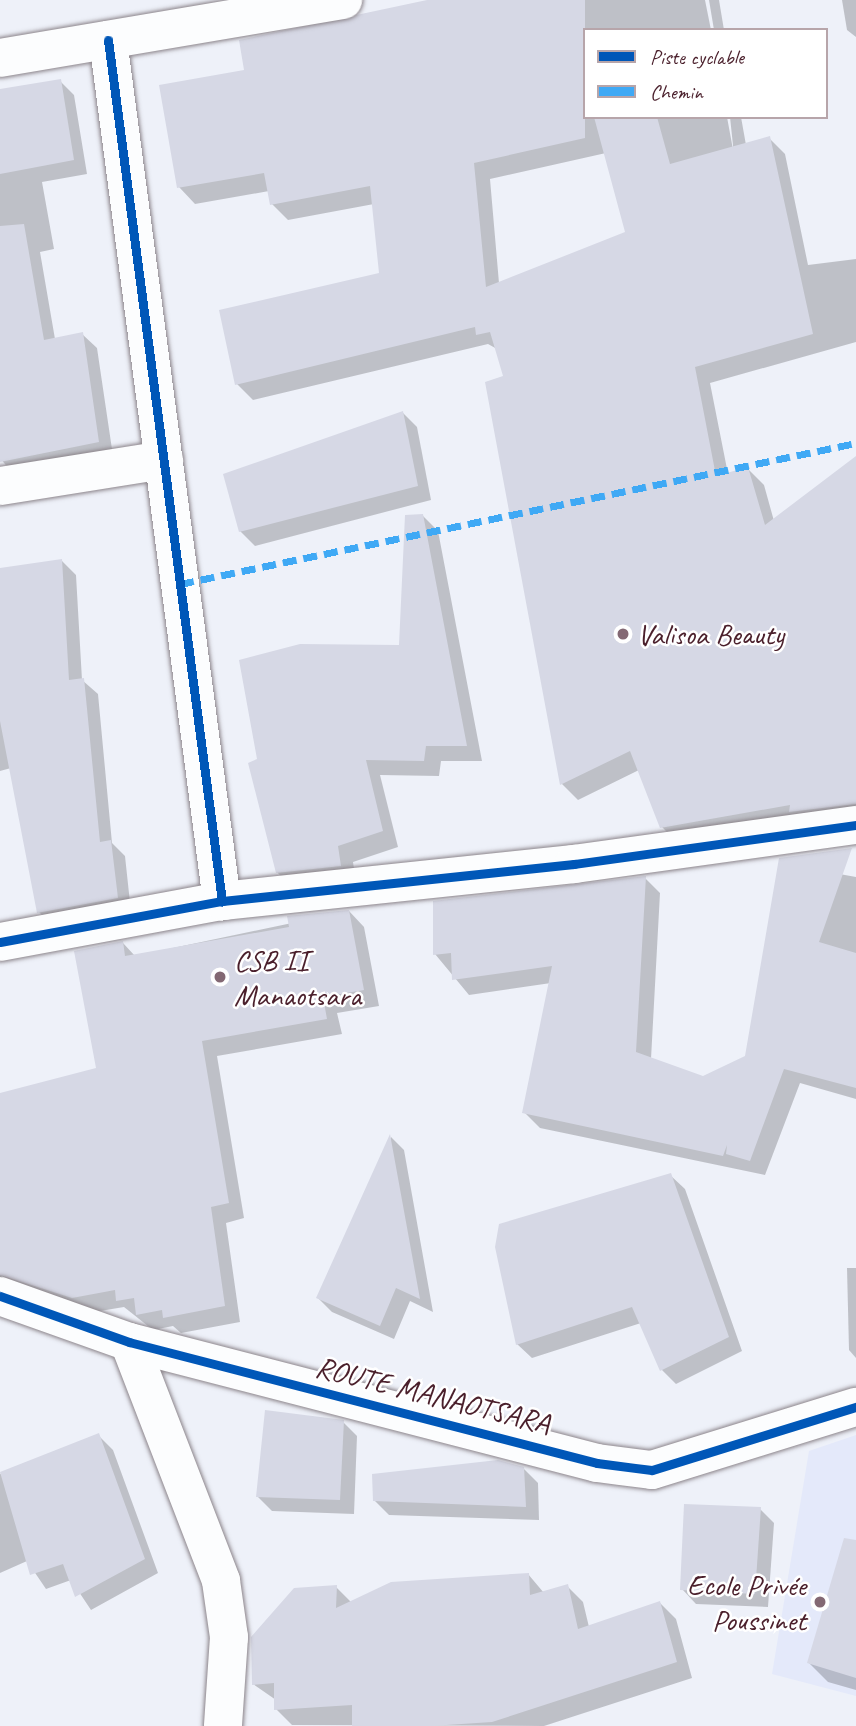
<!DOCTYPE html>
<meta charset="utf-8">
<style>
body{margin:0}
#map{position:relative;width:856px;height:1726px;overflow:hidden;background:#eef1f9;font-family:Caveat,sans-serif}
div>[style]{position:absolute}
.built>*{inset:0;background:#e4e9fa}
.shadow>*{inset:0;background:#0003}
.building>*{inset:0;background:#d6d8e5}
.roads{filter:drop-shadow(0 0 2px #8c858b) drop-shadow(0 0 2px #8c858b)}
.street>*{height:38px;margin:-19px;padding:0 19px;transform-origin:19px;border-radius:19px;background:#fcfdfe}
.secondary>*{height:38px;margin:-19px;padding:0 19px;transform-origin:19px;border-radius:19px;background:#fcfdfe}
.quiet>*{height:7px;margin-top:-3.5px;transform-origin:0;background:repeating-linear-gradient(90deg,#3fa9f5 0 14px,transparent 0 21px)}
.cycleway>*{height:9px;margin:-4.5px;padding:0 4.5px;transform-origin:4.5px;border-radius:4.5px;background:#0057b8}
.dots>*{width:19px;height:19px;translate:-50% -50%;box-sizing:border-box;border:4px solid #fff;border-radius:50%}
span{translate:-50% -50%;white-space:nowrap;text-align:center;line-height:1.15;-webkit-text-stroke:5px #fff;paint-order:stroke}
.poi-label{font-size:30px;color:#4a1f2b}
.left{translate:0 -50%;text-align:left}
.right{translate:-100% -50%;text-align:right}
.street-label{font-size:30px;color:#4a1f2b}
.legend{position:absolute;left:583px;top:28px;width:245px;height:91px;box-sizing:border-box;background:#fff;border:2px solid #b7a5aa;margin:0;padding:9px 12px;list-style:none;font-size:21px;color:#4a1f2b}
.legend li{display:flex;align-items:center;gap:14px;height:35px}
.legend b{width:35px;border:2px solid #b7a5aa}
</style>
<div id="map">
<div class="built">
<div style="clip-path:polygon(856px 1435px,856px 1696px,772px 1674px,809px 1451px)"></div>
</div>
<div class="shadow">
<div style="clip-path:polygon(evenodd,493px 0,705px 0,711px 30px,585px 30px,585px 117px,727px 117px,734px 155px,730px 117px,741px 117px,746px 145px,769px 138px,785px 154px,808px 265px,856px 259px,856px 342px,710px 383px,728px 474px,748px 469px,764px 485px,774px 521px,856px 464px,856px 821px,678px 843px,662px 827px,639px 770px,578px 800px,562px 784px,487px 383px,505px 377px,497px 349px,488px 344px,253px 400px,237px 384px,381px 275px,374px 204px,288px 220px,272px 204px,269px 191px,195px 204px,179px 187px,246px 71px,493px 0,606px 153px,628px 233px,499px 283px,490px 179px,606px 153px)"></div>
<div style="clip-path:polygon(709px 0,719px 0,724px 30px,714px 30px)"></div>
<div style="clip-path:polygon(842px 0,856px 0,856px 37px,847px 30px)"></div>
<div style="clip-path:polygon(60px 81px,74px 95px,87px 174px,42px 182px,54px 249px,40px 252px,55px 339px,82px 334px,97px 348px,113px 456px,15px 476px,0 458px,0 91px)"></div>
<div style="clip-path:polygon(403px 413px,417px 427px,431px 500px,255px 546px,240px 531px)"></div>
<div style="clip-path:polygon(422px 515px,438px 531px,482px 761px,441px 761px,439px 776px,380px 775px,398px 847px,353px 862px,356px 882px,293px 889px,277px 872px,259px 761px,401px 647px)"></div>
<div style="clip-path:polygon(62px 561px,76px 575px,82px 680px,98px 694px,112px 843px,125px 856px,131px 912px,53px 926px,39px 912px,11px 768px,0 771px,0 570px)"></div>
<div style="clip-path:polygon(779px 863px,856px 877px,856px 1099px,800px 1083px,765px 1175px,540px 1128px,524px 1112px,551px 983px,469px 995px,435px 954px,645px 878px,660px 893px,651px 1059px,703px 1078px,746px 1057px)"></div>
<div style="clip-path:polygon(349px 911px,364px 927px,379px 1006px,337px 1013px,342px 1034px,217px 1056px,244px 1218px,226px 1223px,240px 1322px,181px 1333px,173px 1326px,153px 1330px,124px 1307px,88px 1313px,0 1284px,0 1095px,98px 1069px,123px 943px,135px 956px)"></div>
<div style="clip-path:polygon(391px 1137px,404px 1150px,433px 1312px,410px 1301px,394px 1339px,332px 1312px,318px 1298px)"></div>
<div style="clip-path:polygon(670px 1175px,685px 1189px,742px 1351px,676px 1384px,662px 1370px,641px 1323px,532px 1358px,517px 1344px)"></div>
<div style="clip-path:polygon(847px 1268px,856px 1268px,856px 1358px,849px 1350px)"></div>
<div style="clip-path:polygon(343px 1422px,357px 1436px,354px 1514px,272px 1511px,258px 1497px)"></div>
<div style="clip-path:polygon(99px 1436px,113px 1450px,158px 1573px,91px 1610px,71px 1580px,46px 1589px,27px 1561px,0 1573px,0 1474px)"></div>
<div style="clip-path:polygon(523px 1468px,538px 1483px,539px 1520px,389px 1515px,374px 1500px)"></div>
<div style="clip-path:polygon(760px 1509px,774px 1523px,768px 1607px,696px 1604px,682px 1589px)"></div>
<div style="clip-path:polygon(856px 1571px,856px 1690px,828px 1682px,809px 1663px)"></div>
<div style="clip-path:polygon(528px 1574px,544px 1593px,567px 1586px,583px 1602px,589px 1627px,660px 1603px,676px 1619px,692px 1678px,544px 1726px,292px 1725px,276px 1709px,276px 1700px,253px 1684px,336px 1587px,351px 1602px)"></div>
</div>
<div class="building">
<div style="clip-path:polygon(427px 0,585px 0,585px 138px,474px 163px,486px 287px,625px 232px,594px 117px,657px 117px,670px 164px,770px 136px,813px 334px,695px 367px,716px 476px,748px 467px,765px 525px,856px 456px,856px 804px,789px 812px,790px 805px,660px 828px,630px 751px,560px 785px,485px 382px,503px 376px,490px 332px,476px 335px,475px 327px,235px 385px,219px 310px,379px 273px,370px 186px,270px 205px,264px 173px,177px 188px,159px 85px,244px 70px,239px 40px)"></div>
<div style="clip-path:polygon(61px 79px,74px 160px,0 174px,0 89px)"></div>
<div style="clip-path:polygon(24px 224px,44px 340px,83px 332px,99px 442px,0 462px,0 226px)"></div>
<div style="clip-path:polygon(403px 411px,418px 486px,239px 532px,223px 474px)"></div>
<div style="clip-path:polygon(423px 514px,467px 746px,426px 746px,424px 761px,366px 760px,383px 831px,338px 846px,341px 866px,276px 873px,248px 763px,257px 759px,239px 660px,300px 644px,399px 645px,405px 515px)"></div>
<div style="clip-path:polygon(62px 559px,69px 680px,84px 678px,100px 842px,111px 840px,118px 898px,37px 913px,0 721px,0 568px)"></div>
<div style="clip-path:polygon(852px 848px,819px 942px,856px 953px,856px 1088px,784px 1069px,750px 1161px,726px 1154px,727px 1145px,723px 1156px,522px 1113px,552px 966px,452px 980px,451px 953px,433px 955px,433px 901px,646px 876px,636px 1052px,703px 1076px,745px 1056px,779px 858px)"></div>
<div style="clip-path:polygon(349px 910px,364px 990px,323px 997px,327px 1019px,202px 1041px,229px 1203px,211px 1207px,225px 1306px,163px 1318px,162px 1310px,136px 1315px,134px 1298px,116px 1301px,115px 1290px,72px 1298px,0 1275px,0 1093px,96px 1068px,74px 951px,123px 941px,125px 956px,289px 927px,287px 916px)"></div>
<div style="clip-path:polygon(390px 1134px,420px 1299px,396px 1288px,380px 1326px,316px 1298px)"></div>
<div style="clip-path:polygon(671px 1173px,729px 1337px,660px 1371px,632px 1307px,516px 1345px,495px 1247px,499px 1224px)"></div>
<div style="clip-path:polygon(265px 1410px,344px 1420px,340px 1500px,256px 1497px)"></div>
<div style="clip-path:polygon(99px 1433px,145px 1559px,75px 1597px,63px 1564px,30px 1575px,0 1472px)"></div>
<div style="clip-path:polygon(498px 1460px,524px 1467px,526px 1507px,373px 1501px,372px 1474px)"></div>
<div style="clip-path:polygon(684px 1504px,761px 1507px,755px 1594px,680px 1590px)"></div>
<div style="clip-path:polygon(844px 1538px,856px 1540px,856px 1678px,807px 1663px)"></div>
<div style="clip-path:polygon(529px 1573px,530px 1595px,568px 1584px,578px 1629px,660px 1601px,677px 1662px,492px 1722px,431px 1726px,352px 1726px,352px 1705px,274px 1710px,274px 1683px,252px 1685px,251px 1637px,294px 1588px,337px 1585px,336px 1608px,391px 1582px)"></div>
</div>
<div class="roads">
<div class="street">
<div style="left:108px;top:40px;width:869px;rotate:82.46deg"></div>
<div style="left:0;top:486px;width:166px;rotate:-9deg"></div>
<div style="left:0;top:942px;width:226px;rotate:-10.5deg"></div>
<div style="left:222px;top:901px;width:354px;rotate:-6deg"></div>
<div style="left:574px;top:864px;width:285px;rotate:-7.9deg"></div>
<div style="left:0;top:1296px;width:137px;rotate:19.6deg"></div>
<div style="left:129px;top:1342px;width:483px;rotate:14.5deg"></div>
<div style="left:597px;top:1463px;width:55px;rotate:7.3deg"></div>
<div style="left:652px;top:1470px;width:214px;rotate:-17.2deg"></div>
<div style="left:129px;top:1342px;width:256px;rotate:68.9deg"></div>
<div style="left:221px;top:1581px;width:57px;rotate:81.9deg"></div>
<div style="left:229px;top:1637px;width:89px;rotate:93.9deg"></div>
</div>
<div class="secondary">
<div style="left:0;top:58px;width:348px;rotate:-9.6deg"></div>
</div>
</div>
<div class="quiet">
<div style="left:180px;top:584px;width:691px;rotate:-11.78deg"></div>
</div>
<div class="cycleway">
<div style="left:108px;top:40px;width:869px;rotate:82.46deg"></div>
<div style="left:0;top:942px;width:226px;rotate:-10.5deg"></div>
<div style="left:222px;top:901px;width:354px;rotate:-6deg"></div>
<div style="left:574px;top:864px;width:285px;rotate:-7.9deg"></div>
<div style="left:0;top:1296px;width:137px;rotate:19.6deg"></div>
<div style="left:129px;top:1342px;width:483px;rotate:14.5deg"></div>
<div style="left:597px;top:1463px;width:55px;rotate:7.3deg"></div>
<div style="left:652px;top:1470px;width:214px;rotate:-17.2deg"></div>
</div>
<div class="dots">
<div style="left:623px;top:634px;background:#836873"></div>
<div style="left:220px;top:977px;background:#836873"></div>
<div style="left:820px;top:1602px;background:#836873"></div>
</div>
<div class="poi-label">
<span class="left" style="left:637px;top:634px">Valisoa Beauty</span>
<span class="left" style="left:234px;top:977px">CSB II<br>Manaotsara</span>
<span class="right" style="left:806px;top:1602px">Ecole Privée<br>Poussinet</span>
</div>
<div class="street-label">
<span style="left:433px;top:1395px;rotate:14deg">ROUTE MANAOTSARA</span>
</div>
<ul class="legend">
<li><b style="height:9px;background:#0057b8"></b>Piste cyclable</li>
<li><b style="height:9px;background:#3fa9f5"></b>Chemin</li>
</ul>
</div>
